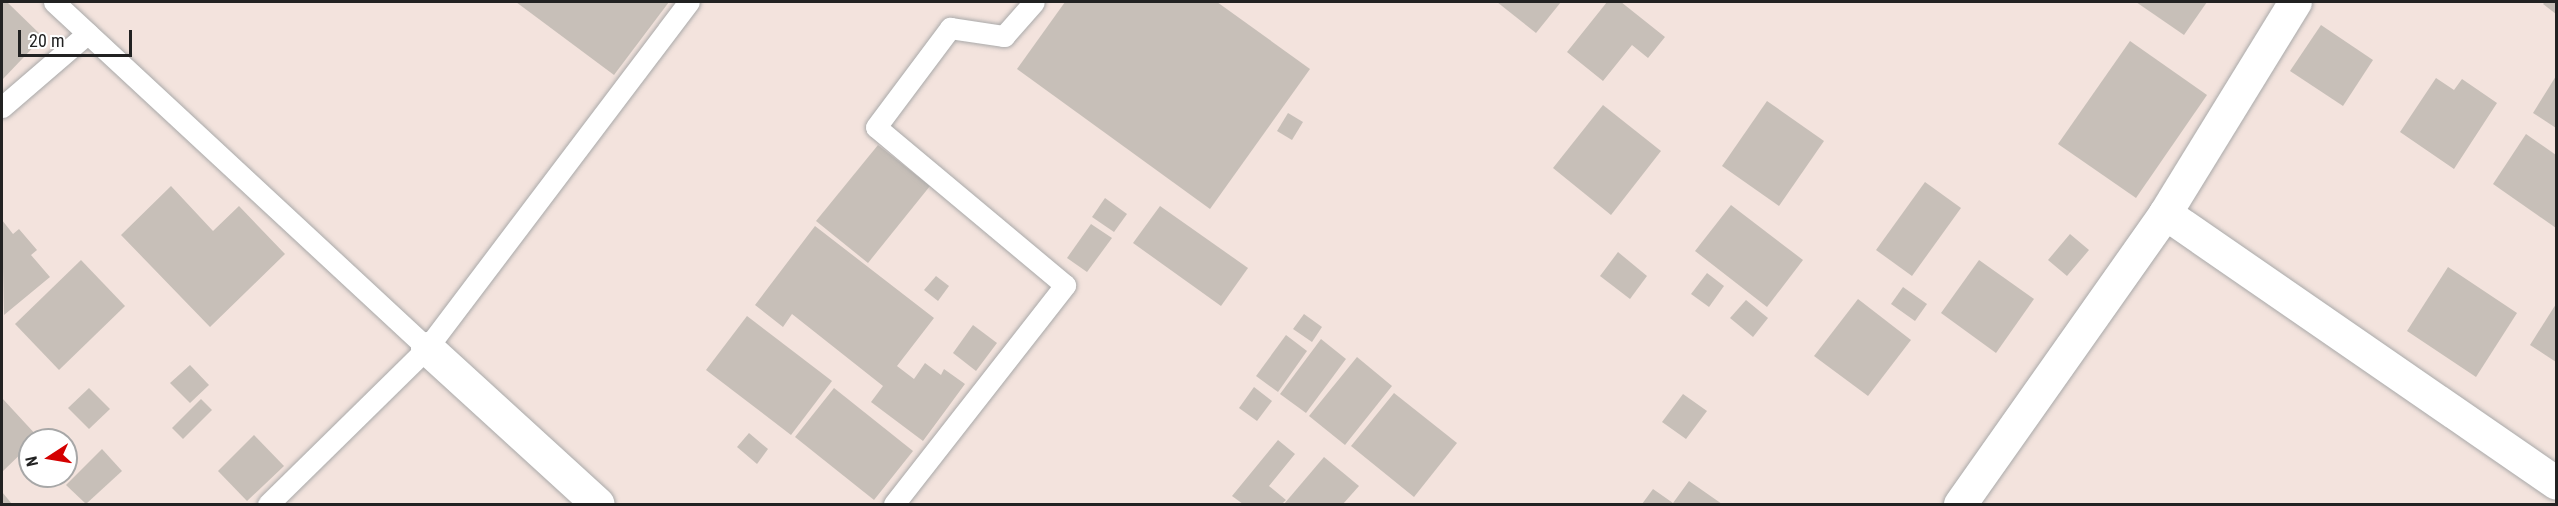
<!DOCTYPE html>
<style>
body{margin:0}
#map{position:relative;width:2558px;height:506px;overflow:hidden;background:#f2efe9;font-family:"Roboto Condensed",sans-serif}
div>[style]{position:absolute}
.military>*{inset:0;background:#f3e3dd}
.building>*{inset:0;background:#c7bfb8}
.roads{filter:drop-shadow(0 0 2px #a9a9a9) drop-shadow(0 0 2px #a9a9a9)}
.lane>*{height:21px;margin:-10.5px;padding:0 10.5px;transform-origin:10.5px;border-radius:10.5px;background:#fff}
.street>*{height:33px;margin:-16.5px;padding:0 16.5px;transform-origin:16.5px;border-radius:16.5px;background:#fff}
span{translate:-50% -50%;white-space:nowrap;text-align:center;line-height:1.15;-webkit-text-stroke:5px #fff;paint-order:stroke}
.frame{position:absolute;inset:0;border:3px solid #222;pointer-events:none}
.north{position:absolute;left:18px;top:428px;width:60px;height:60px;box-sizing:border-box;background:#fff;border:2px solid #a7a7a7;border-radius:50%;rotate:258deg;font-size:16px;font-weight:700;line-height:24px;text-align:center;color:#222}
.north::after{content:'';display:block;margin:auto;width:21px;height:27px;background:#d40000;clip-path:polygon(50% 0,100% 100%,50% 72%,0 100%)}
.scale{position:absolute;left:18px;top:30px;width:114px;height:27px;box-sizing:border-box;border:3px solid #222;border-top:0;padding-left:8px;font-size:18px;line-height:21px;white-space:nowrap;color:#222;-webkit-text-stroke:4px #fff;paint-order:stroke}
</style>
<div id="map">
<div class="military">
<div style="clip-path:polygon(evenodd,2px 2px,2556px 2px,2556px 504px,2px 504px,2px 2px,30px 440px,66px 440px,66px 476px,30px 476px,30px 440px)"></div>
</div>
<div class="building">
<div style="clip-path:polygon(2px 2px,7px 2px,43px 37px,2px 80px)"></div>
<div style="clip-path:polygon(516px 2px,669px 2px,614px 75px)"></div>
<div style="clip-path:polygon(1065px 2px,1217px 2px,1310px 69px,1210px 209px,1017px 69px)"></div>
<div style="clip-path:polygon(1497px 2px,1561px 2px,1536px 33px)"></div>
<div style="clip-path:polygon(1607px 2px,1621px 2px,1665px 37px,1648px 58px,1632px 45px,1603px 81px,1567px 52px)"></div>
<div style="clip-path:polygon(2136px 2px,2207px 2px,2184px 35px)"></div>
<div style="clip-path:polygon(2545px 2px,2556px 2px,2556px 14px,2543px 4px)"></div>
<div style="clip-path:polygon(2321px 25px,2373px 60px,2343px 106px,2290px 71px)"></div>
<div style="clip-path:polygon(2130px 41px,2207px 95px,2136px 198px,2058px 144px)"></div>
<div style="clip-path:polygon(2556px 76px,2556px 128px,2533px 113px)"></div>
<div style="clip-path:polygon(2436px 78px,2454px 90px,2462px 79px,2497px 103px,2454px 169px,2400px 132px)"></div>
<div style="clip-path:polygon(1767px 101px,1824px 141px,1779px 206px,1722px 166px)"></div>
<div style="clip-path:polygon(1603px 105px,1661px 151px,1611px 215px,1553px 168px)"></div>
<div style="clip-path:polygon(1288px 113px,1303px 122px,1292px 140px,1277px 131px)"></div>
<div style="clip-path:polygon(2526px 134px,2556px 155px,2556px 228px,2493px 184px)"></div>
<div style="clip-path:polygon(878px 145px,930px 186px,868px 263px,816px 221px)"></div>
<div style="clip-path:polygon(1925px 182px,1961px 208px,1912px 276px,1876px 250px)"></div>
<div style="clip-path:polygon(171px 186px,213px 231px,239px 206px,285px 254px,210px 327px,121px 235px)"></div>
<div style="clip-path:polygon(1105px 198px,1127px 214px,1114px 232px,1092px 217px)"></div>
<div style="clip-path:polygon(1731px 205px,1803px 260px,1767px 307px,1695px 251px)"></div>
<div style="clip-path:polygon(1160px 206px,1248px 268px,1221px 306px,1133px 243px)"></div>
<div style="clip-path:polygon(2px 220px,13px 234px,19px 229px,37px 250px,31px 255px,50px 277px,4px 315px)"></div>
<div style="clip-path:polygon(1091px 224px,1112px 238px,1087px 272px,1067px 258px)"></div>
<div style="clip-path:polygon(815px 226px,934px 318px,897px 366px,914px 379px,925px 363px,941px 375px,944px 369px,965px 384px,923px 441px,871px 402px,883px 386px,792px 314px,783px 327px,755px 305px)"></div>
<div style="clip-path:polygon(2070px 234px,2089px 250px,2067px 276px,2048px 260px)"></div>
<div style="clip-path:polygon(1618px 252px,1647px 276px,1630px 299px,1600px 276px)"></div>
<div style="clip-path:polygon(81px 260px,125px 306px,59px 370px,15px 324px)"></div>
<div style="clip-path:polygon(1979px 260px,2034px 299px,1996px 353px,1941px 313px)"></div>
<div style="clip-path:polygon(2448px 267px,2517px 313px,2476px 377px,2407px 331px)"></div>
<div style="clip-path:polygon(1707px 273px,1724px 286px,1709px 307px,1691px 294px)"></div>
<div style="clip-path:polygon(936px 276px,949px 286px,938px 301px,924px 290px)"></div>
<div style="clip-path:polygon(1903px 287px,1927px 304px,1915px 321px,1891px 304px)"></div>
<div style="clip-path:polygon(1858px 299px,1911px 340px,1868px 396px,1814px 356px)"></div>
<div style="clip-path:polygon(1746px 300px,1768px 318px,1753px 337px,1730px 318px)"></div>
<div style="clip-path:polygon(2556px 304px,2556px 362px,2530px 345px)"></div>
<div style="clip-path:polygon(1304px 314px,1322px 327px,1312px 342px,1293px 329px)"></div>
<div style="clip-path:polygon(747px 316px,832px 381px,791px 435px,706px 370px)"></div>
<div style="clip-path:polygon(973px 325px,997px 343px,976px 371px,953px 353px)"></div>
<div style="clip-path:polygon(1286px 335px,1307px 351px,1278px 392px,1256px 376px)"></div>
<div style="clip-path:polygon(1321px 339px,1346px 359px,1306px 413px,1280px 394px)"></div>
<div style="clip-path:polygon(1357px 357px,1392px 386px,1345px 445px,1309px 416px)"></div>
<div style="clip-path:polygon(190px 365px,209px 385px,190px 403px,170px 383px)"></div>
<div style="clip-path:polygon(1254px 387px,1272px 401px,1257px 421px,1239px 408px)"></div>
<div style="clip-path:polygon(89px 388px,110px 409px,89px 429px,68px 408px)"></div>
<div style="clip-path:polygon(834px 388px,913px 451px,874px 500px,795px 437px)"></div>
<div style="clip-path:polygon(1394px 393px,1457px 443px,1414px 497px,1351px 446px)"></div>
<div style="clip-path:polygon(1683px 394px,1707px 411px,1686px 439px,1662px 422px)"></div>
<div style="clip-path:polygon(2px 398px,38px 437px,30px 440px,30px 445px,2px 472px)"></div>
<div style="clip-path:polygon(201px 399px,212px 410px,183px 439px,172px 428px)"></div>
<div style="clip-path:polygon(749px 433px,768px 449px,757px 464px,737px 447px)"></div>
<div style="clip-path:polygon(254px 435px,284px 466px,247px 501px,218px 471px)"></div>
<div style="clip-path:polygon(1278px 440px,1295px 454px,1269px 486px,1286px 500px,1282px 504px,1243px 504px,1232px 496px)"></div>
<div style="clip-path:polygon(102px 449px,122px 471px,86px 504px,66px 485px)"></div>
<div style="clip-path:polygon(1324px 457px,1359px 486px,1343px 504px,1284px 504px)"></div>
<div style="clip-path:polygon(1689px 481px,1722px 504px,1642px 504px,1653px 489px,1673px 503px)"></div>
<div style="clip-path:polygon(2px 492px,12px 504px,2px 504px)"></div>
</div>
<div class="roads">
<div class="lane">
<div style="left:54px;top:2px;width:509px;rotate:42.85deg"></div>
<div style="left:427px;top:348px;width:223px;rotate:135.5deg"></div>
<div style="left:2px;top:107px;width:113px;rotate:-40.7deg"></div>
<div style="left:427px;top:348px;width:434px;rotate:-52.9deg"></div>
<div style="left:894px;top:504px;width:278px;rotate:-52deg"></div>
<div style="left:1065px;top:285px;width:246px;rotate:-140.1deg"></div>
<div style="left:876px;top:127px;width:124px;rotate:-53.2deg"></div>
<div style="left:950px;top:28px;width:55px;rotate:8.4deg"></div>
<div style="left:1004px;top:36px;width:45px;rotate:-48.6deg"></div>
</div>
<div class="street">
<div style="left:2165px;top:213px;width:475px;rotate:34.6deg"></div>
<div style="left:427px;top:348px;width:231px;rotate:42.4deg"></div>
<div style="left:1960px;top:504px;width:356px;rotate:-54.8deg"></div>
<div style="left:2165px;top:213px;width:248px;rotate:-58.4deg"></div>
</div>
</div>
<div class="frame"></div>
<div class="north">N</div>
<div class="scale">20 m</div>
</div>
